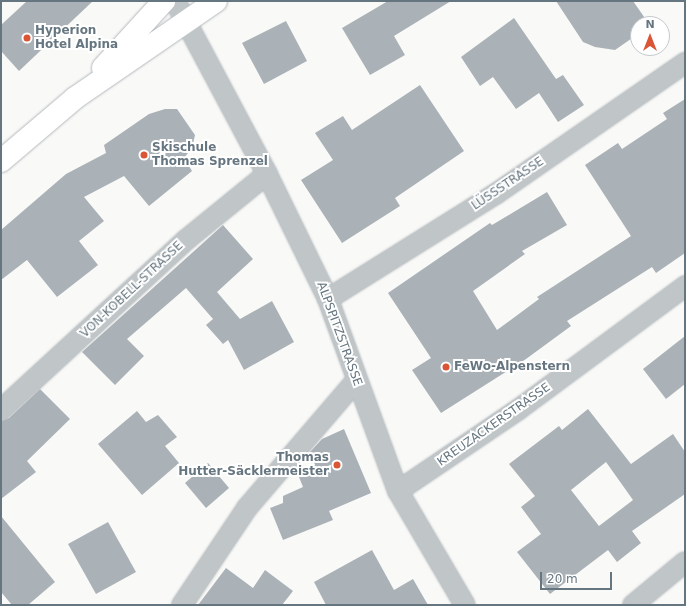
<!DOCTYPE html>
<meta charset="utf-8">
<style>
body{margin:0}
#map{position:relative;width:686px;height:606px;overflow:hidden;background:#f9f9f7;font-family:"DejaVu Sans",sans-serif}
div>[style]{position:absolute}
.building>*{inset:0;background:#aab2b7}
.roads{filter:drop-shadow(0 0 1px #b3b9bd) drop-shadow(0 0 1px #b3b9bd)}
.minor>*{height:20px;margin:-10px;padding:0 10px;transform-origin:10px;border-radius:10px;background:#c0c5c8}
.secondary>*{height:22px;margin:-11px;padding:0 11px;transform-origin:11px;border-radius:11px;background:#fff}
.dots>*{width:11px;height:11px;translate:-50% -50%;box-sizing:border-box;border:2px solid #fff;border-radius:50%}
span{translate:-50% -50%;white-space:nowrap;text-align:center;line-height:1.15;-webkit-text-stroke:4px #fff;paint-order:stroke}
.poi-label{font-size:12px;color:#667680;font-weight:700}
.left{translate:0 -50%;text-align:left}
.right{translate:-100% -50%;text-align:right}
.street-label{font-size:12px;color:#667680}
.frame{position:absolute;inset:0;border:2px solid #667680;pointer-events:none}
.north{position:absolute;left:630px;top:16px;width:40px;height:40px;box-sizing:border-box;background:#fff;border:1px solid #c2c8cc;border-radius:50%;rotate:0deg;font-size:11px;font-weight:700;line-height:16px;text-align:center;color:#667680}
.north::after{content:'';display:block;margin:auto;width:14px;height:18px;background:#da5536;clip-path:polygon(50% 0,100% 100%,50% 72%,0 100%)}
.scale{position:absolute;left:540px;top:572px;width:72px;height:18px;box-sizing:border-box;border:2px solid #667680;border-top:0;padding-left:5px;font-size:12px;line-height:14px;white-space:nowrap;color:#667680;-webkit-text-stroke:3px #fff;paint-order:stroke}
</style>
<div id="map">
<div class="building">
<div style="clip-path:polygon(27px 1px,93px 1px,19px 71px,1px 51px,1px 25px)"></div>
<div style="clip-path:polygon(388px 1px,451px 1px,394px 36px,405px 55px,370px 75px,342px 28px)"></div>
<div style="clip-path:polygon(556px 1px,633px 1px,649px 24px,638px 24px,638px 34px,615px 50px,595px 47px,583px 42px)"></div>
<div style="clip-path:polygon(514px 18px,556px 79px,563px 75px,584px 105px,558px 122px,539px 93px,516px 109px,493px 77px,480px 86px,461px 57px)"></div>
<div style="clip-path:polygon(286px 21px,307px 61px,264px 84px,242px 43px)"></div>
<div style="clip-path:polygon(420px 85px,464px 151px,395px 198px,400px 206px,342px 243px,301px 180px,333px 160px,315px 133px,343px 116px,352px 130px)"></div>
<div style="clip-path:polygon(685px 99px,685px 253px,656px 273px,652px 267px,567px 321px,571px 326px,526px 359px,441px 413px,412px 370px,431px 358px,388px 293px,490px 223px,492px 225px,547px 192px,567px 225px,522px 251px,525px 254px,473px 291px,497px 330px,539px 299px,537px 297px,631px 236px,585px 165px,618px 143px,622px 149px,667px 119px,663px 113px)"></div>
<div style="clip-path:polygon(165px 109px,177px 109px,195px 135px,192px 148px,184px 158px,192px 171px,149px 206px,124px 176px,84px 197px,104px 221px,79px 241px,98px 265px,57px 297px,27px 260px,1px 280px,1px 230px,66px 174px,106px 153px,104px 145px,149px 114px)"></div>
<div style="clip-path:polygon(223px 225px,253px 259px,217px 292px,240px 319px,272px 301px,294px 342px,244px 370px,228px 340px,223px 344px,206px 325px,213px 319px,186px 288px,127px 339px,144px 356px,115px 385px,82px 352px)"></div>
<div style="clip-path:polygon(685px 336px,685px 384px,666px 399px,643px 369px)"></div>
<div style="clip-path:polygon(40px 389px,70px 419px,27px 461px,36px 472px,1px 499px,1px 421px,9px 418px)"></div>
<div style="clip-path:polygon(evenodd,588px 409px,631px 464px,673px 434px,685px 452px,685px 494px,632px 531px,641px 543px,617px 562px,608px 550px,550px 594px,517px 552px,541px 534px,521px 507px,535px 496px,509px 464px,559px 426px,562px 430px,588px 409px,606px 462px,633px 500px,599px 526px,571px 490px,606px 462px)"></div>
<div style="clip-path:polygon(137px 411px,146px 422px,158px 415px,177px 437px,165px 446px,179px 463px,142px 495px,98px 444px)"></div>
<div style="clip-path:polygon(344px 429px,371px 493px,329px 511px,333px 520px,283px 540px,270px 508px,283px 503px,283px 496px,303px 487px,297px 472px,315px 465px,310px 452px,322px 439px)"></div>
<div style="clip-path:polygon(208px 463px,229px 488px,206px 508px,185px 483px)"></div>
<div style="clip-path:polygon(1px 516px,55px 582px,28px 605px,12px 605px,1px 592px)"></div>
<div style="clip-path:polygon(108px 522px,136px 572px,96px 594px,68px 544px)"></div>
<div style="clip-path:polygon(372px 550px,394px 590px,413px 579px,428px 605px,326px 605px,314px 582px)"></div>
<div style="clip-path:polygon(226px 568px,253px 588px,265px 570px,293px 591px,282px 605px,198px 605px)"></div>
</div>
<div class="roads">
<div class="minor">
<div style="left:175px;top:1px;width:196px;rotate:62deg"></div>
<div style="left:267px;top:174px;width:139px;rotate:64deg"></div>
<div style="left:328px;top:299px;width:204px;rotate:70deg"></div>
<div style="left:398px;top:491px;width:132px;rotate:59.6deg"></div>
<div style="left:328px;top:299px;width:199px;rotate:-32.1deg"></div>
<div style="left:497px;top:193px;width:229px;rotate:-34.7deg"></div>
<div style="left:1px;top:410px;width:251px;rotate:-42.6deg"></div>
<div style="left:186px;top:240px;width:104px;rotate:-39.2deg"></div>
<div style="left:398px;top:491px;width:146px;rotate:-34.1deg"></div>
<div style="left:519px;top:409px;width:207px;rotate:-36.5deg"></div>
<div style="left:182px;top:605px;width:117px;rotate:-56.2deg"></div>
<div style="left:247px;top:508px;width:167px;rotate:-49.4deg"></div>
<div style="left:633px;top:605px;width:67px;rotate:-39.6deg"></div>
</div>
<div class="secondary">
<div style="left:103px;top:68px;width:91px;rotate:-47.7deg"></div>
<div style="left:1px;top:161px;width:97px;rotate:-40.4deg"></div>
<div style="left:75px;top:98px;width:171px;rotate:-34.5deg"></div>
</div>
</div>
<div class="dots">
<div style="left:27px;top:38px;background:#da5536"></div>
<div style="left:144px;top:155px;background:#da5536"></div>
<div style="left:446px;top:367px;background:#da5536"></div>
<div style="left:337px;top:465px;background:#da5536"></div>
</div>
<div class="poi-label">
<span class="left" style="left:35px;top:38px">Hyperion<br>Hotel Alpina</span>
<span class="left" style="left:152px;top:155px">Skischule<br>Thomas Sprenzel</span>
<span class="left" style="left:454px;top:367px">FeWo-Alpenstern</span>
<span class="right" style="left:329px;top:465px">Thomas<br>Hutter-Säcklermeister</span>
</div>
<div class="street-label">
<span style="left:508px;top:184px;rotate:-34deg">LÜSSSTRASSE</span>
<span style="left:132px;top:290px;rotate:-43deg">VON-KOBELL-STRASSE</span>
<span style="left:339px;top:334px;rotate:70deg">ALPSPITZSTRASSE</span>
<span style="left:494px;top:425px;rotate:-35deg">KREUZACKERSTRASSE</span>
</div>
<div class="frame"></div>
<div class="north">N</div>
<div class="scale">20 m</div>
</div>
